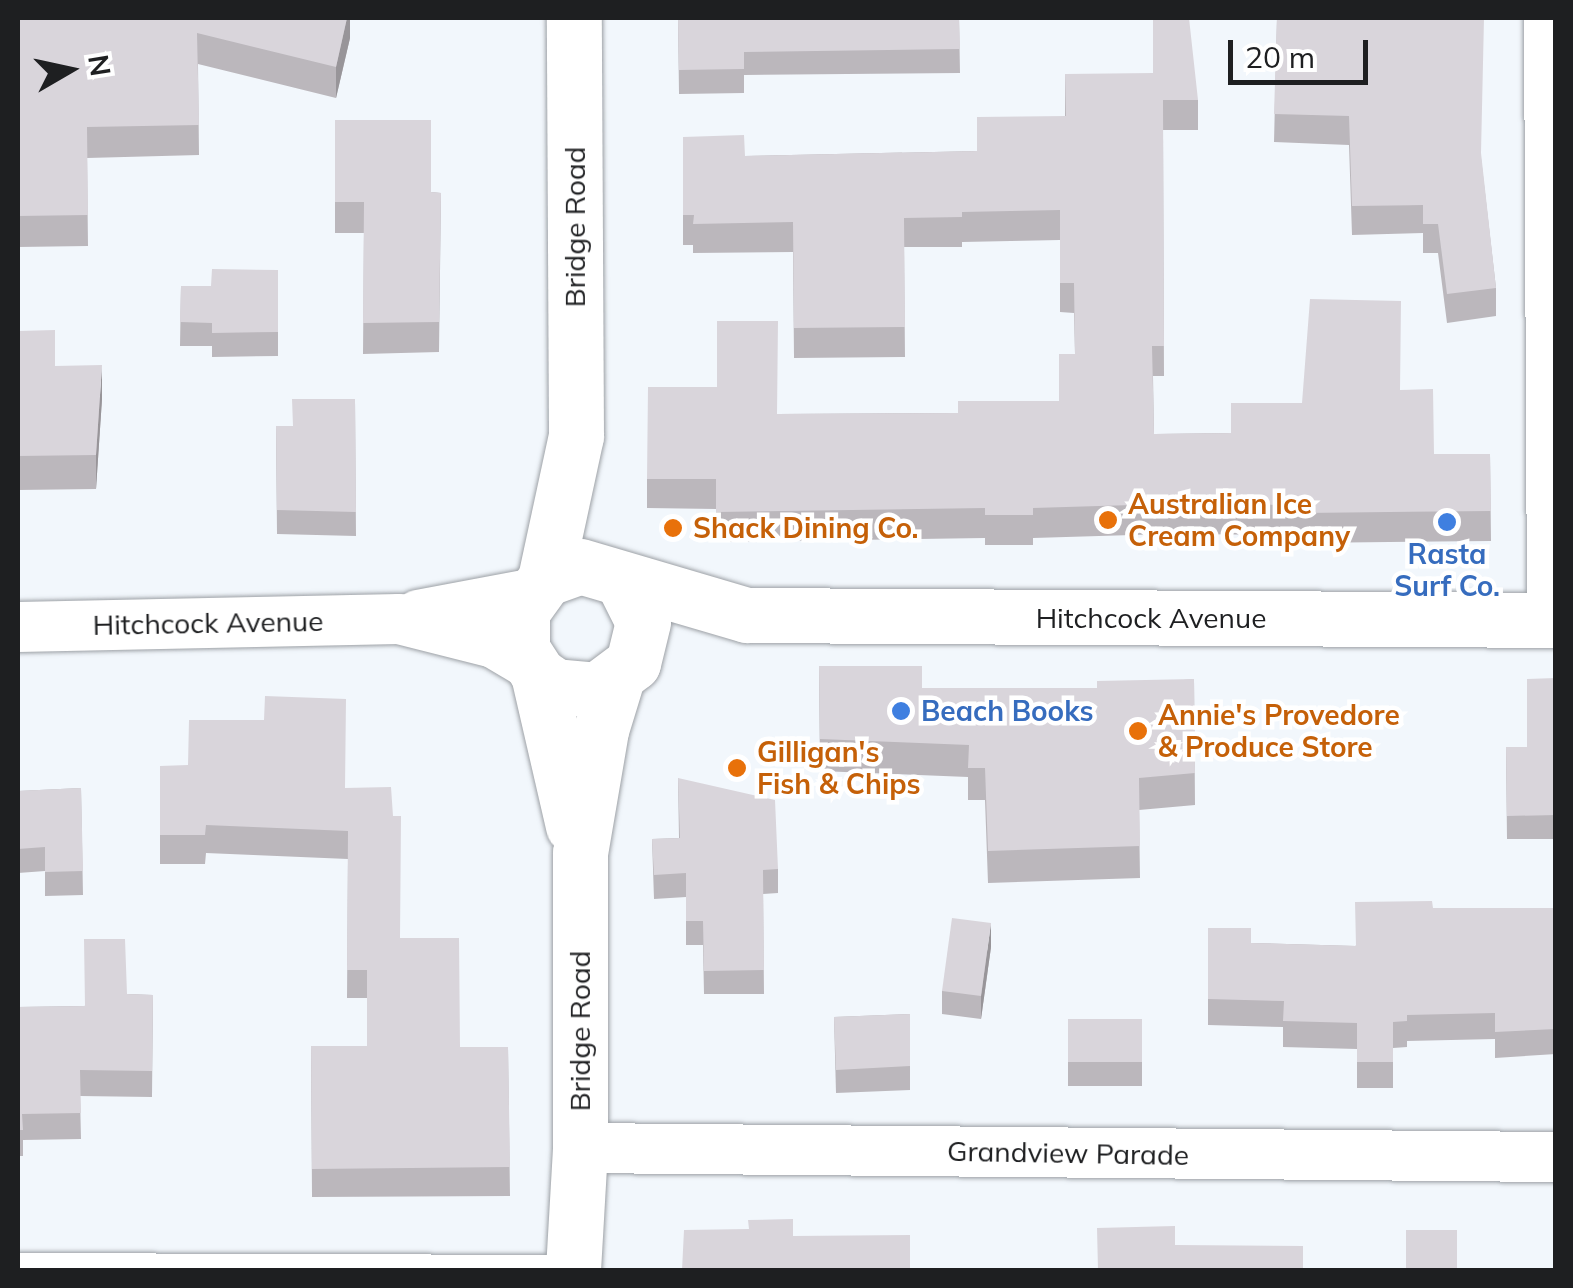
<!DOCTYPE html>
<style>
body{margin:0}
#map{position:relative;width:1573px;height:1288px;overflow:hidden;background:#f2f7fc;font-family:Mulish,sans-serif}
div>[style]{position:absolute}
.roads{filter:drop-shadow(0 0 2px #9da1a6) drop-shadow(0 0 2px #9da1a6)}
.lane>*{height:25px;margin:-12.5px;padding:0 12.5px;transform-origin:12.5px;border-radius:12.5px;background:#fff}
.street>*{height:50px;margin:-25px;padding:0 25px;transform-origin:25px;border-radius:25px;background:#fff}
.secondary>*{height:55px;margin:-27.5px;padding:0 27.5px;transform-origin:27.5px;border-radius:27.5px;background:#fff}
.wall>*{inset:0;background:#bbb7bc}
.shaded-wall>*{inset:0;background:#989599}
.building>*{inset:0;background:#d9d5db}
.dots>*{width:28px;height:28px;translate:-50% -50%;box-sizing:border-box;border:5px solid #fff;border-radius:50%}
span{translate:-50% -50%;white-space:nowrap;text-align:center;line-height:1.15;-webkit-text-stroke:9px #fff;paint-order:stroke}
.street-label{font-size:28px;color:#1e1f21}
.food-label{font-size:28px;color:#c56008;font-weight:700}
.left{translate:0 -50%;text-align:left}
.shop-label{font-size:28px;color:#366cbe;font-weight:700}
.frame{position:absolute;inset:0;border:20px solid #1e1f21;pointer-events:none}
.north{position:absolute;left:20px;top:20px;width:100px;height:100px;-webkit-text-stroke:8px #fff;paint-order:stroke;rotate:81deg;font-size:28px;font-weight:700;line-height:40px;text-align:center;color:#1e1f21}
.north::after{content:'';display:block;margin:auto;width:35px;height:45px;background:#1e1f21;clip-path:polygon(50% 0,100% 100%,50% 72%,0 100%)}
.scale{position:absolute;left:1228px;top:40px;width:140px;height:45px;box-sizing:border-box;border:5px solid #1e1f21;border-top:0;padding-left:12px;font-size:30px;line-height:35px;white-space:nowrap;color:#1e1f21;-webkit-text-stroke:8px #fff;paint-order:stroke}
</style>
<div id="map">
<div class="roads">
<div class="lane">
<div style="left:18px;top:1265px;width:555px;rotate:0.21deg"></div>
</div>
<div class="street">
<div style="left:1549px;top:18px;width:602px;rotate:89.71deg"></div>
<div style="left:418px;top:615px;width:114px;rotate:-10.6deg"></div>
<div style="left:18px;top:627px;width:381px;rotate:-1.2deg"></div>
<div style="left:399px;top:619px;width:98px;rotate:14.2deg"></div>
<div style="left:494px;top:643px;width:43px;rotate:30.7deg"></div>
<div style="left:580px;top:1148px;width:976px;rotate:0.53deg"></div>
</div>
<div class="secondary">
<div style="left:545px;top:579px;width:146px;rotate:-77.8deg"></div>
<div style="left:576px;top:436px;width:418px;rotate:-90.3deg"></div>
<div style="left:624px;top:584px;width:42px;rotate:63.4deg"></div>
<div style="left:643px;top:622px;width:42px;rotate:103.7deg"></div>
<div style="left:633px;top:663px;width:45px;rotate:143.1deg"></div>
<div style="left:597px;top:690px;width:42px;rotate:-174.6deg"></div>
<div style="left:555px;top:686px;width:21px;rotate:-145deg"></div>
<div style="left:538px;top:674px;width:30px;rotate:-123deg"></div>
<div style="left:522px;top:649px;width:38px;rotate:-90deg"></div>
<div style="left:522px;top:611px;width:39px;rotate:-54deg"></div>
<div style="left:545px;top:579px;width:37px;rotate:-20deg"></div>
<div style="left:580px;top:566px;width:174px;rotate:16.4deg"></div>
<div style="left:747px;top:615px;width:809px;rotate:0.35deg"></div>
<div style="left:538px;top:674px;width:156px;rotate:77deg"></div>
<div style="left:573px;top:1270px;width:122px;rotate:-86.7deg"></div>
<div style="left:580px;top:1148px;width:295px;rotate:-90deg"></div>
<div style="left:580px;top:853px;width:125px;rotate:-80.3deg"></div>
<div style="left:601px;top:730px;width:51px;rotate:-73deg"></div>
</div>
</div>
<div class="wall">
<div style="clip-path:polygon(18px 18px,350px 18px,350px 38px,336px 98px,198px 64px,199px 155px,87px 158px,88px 246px,18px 247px)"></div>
<div style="clip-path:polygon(678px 18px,959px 18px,960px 73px,744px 75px,744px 93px,679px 94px)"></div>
<div style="clip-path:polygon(1277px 18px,1481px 158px,1496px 288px,1496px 316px,1447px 323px,1438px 253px,1423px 253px,1423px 233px,1352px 235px,1349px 145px,1274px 142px)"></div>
<div style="clip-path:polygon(1065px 74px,1198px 100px,1198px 130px,1163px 130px,1164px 376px,1153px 376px,1154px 434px,1231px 433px,1302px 403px,1401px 390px,1434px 454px,1490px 454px,1491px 541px,1303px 543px,1303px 535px,1166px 534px,1033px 538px,1033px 545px,985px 545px,985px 538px,716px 542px,716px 509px,647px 508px,647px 479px,777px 414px,958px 413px,1059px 401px,1075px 354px,1074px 313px,1060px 312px,1060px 240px,962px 242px,962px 247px,904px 247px,905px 357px,794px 358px,793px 252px,693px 253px,693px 245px,683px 245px,683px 137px,745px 156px,977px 151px,1065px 116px)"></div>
<div style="clip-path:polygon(335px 120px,431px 192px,441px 193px,439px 352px,363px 354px,364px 233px,335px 233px)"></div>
<div style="clip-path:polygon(278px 270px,278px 356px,212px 357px,212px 346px,180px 346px,181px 286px,211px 286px)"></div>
<div style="clip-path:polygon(18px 331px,55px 366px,102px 399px,96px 489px,18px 490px)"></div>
<div style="clip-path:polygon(355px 399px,356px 536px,277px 534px,276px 426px,293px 426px)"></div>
<div style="clip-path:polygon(819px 666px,922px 688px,1097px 688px,1194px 679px,1195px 805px,1139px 810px,1140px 878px,988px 883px,985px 800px,968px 800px,968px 777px,820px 771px)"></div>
<div style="clip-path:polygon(1556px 678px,1556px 839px,1507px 839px,1506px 747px,1527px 747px)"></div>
<div style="clip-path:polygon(160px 766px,345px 788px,400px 938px,460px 1047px,508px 1047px,510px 1196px,312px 1197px,311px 1046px,367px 1046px,367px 998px,347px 998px,348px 859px,206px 853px,205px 864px,160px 864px)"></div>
<div style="clip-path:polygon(678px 778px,778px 869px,778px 893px,763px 894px,764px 994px,704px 994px,703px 945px,686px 945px,686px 897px,654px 899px,652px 839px,679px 838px)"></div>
<div style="clip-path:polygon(81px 788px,83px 895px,45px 896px,45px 871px,18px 873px,18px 791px)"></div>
<div style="clip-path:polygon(1433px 908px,1556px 908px,1556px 1054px,1495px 1058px,1495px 1039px,1407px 1041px,1407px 1047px,1393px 1048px,1393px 1088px,1357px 1088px,1357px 1049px,1283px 1047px,1283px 1027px,1208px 1025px,1208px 928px,1251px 943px,1355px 946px)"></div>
<div style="clip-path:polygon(991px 947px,981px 1019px,942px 1014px,942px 991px)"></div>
<div style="clip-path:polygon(127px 994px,153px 995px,152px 1097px,80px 1096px,81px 1139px,23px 1140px,23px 1156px,18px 1156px,18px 1007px,84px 1006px)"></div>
<div style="clip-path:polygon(910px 1014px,910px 1090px,836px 1093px,834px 1017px)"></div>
<div style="clip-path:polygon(1068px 1019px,1142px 1019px,1142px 1086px,1068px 1086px)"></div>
</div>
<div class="shaded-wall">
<div style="clip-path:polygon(347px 18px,350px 18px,350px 38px,336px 98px,336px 67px)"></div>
<div style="clip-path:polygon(102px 365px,102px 399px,96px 489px,96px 455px)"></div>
<div style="clip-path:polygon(991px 923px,991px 947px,981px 1019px,981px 996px)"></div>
</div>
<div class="building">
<div style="clip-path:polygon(18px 18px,347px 18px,336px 67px,197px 33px,199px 125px,87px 127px,88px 215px,18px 216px)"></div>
<div style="clip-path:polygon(678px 18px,959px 18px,960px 49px,744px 52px,744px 69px,679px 70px)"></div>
<div style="clip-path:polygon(1153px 18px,1189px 18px,1198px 100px,1163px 100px,1164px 346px,1152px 346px,1154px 434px,1231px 433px,1231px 403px,1302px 403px,1310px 299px,1401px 301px,1400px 390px,1433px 389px,1434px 454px,1490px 454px,1491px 511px,1303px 513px,1303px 505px,1166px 504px,1033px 508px,1033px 515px,985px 515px,985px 508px,716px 512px,716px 479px,647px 479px,648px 387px,717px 387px,717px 321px,778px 321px,777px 414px,958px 413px,958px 401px,1059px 401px,1059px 354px,1075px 354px,1074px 283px,1060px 283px,1060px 210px,962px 212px,962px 217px,904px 218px,905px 327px,794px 328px,793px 222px,693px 224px,694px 215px,683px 215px,683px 137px,744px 135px,745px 156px,977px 151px,977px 117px,1066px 116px,1065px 74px,1153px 73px)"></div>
<div style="clip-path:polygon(1277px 18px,1484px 18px,1481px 153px,1496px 288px,1447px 294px,1438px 224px,1423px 224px,1423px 205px,1352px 206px,1349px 116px,1274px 114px)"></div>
<div style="clip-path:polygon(335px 120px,431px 120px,431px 192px,441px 193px,439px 322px,363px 323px,364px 202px,335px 202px)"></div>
<div style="clip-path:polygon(212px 269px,278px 270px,278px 332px,212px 333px,212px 323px,180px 322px,181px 286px,211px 286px)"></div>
<div style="clip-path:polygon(55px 330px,55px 366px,102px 365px,96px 455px,18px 456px,18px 331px)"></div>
<div style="clip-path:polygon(292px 399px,355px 399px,356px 512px,277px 510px,276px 426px,293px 426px)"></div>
<div style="clip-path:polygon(819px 666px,922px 666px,922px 688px,1097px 688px,1097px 681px,1194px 679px,1195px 773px,1139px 778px,1140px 846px,988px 851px,985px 768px,968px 768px,969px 745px,820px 739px)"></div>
<div style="clip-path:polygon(1556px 678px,1556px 815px,1507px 816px,1506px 747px,1527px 747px,1527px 679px)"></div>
<div style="clip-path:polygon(265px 696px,346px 699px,345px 788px,391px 787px,393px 816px,401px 816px,400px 938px,459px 938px,460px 1047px,508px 1047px,510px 1167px,312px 1169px,311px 1046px,367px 1046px,367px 970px,347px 970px,348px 831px,206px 825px,205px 835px,160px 835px,160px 766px,188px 765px,189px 720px,264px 720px)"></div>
<div style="clip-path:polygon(678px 778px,775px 800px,778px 869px,763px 870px,764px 970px,704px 971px,703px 921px,686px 921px,686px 873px,654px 875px,652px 839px,680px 838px)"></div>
<div style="clip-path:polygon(81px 788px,83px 871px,45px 872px,45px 847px,18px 849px,18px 791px)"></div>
<div style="clip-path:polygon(1432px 901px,1433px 908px,1556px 908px,1556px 1029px,1495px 1032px,1495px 1013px,1407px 1015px,1407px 1021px,1393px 1022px,1393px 1062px,1357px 1062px,1357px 1023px,1283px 1021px,1284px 1001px,1208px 999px,1208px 928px,1251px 928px,1251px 943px,1356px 946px,1355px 902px)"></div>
<div style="clip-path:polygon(952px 918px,991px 923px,981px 996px,942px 991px)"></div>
<div style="clip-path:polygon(84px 939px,125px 939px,127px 994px,153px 995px,152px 1071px,80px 1070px,81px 1113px,22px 1114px,23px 1130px,18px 1130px,18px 1007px,85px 1006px)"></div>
<div style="clip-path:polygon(910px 1014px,910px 1066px,836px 1070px,834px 1017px)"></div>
<div style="clip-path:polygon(1068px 1019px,1142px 1019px,1142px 1062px,1068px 1062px)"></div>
<div style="clip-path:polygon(793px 1219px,793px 1236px,910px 1235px,910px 1270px,682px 1270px,684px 1230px,749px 1229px,748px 1220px)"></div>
<div style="clip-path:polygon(1175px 1226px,1175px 1245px,1303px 1246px,1303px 1270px,1098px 1270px,1097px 1228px)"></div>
<div style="clip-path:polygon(1406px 1230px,1457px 1230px,1457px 1270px,1406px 1270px)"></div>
</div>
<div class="dots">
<div style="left:1108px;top:520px;background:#e8710a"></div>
<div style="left:1447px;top:522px;background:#3f7fe0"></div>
<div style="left:673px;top:528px;background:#e8710a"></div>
<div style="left:901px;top:711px;background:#3f7fe0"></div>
<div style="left:1138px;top:731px;background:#e8710a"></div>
<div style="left:737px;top:768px;background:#e8710a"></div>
</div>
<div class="street-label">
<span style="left:575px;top:227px;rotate:-90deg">Bridge Road</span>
<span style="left:1151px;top:618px">Hitchcock Avenue</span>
<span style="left:208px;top:623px;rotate:-1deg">Hitchcock Avenue</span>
<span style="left:580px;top:1031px;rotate:-90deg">Bridge Road</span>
<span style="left:1068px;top:1153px;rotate:1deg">Grandview Parade</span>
</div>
<div class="food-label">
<span class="left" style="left:1128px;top:520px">Australian Ice<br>Cream Company</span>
<span class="left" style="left:693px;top:528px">Shack Dining Co.</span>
<span class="left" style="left:1158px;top:731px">Annie's Provedore<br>&amp; Produce Store</span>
<span class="left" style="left:757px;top:768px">Gilligan's<br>Fish &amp; Chips</span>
</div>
<div class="shop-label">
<span style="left:1447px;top:570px">Rasta<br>Surf Co.</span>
<span class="left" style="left:921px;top:711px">Beach Books</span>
</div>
<div class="frame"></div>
<div class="north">N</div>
<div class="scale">20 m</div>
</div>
